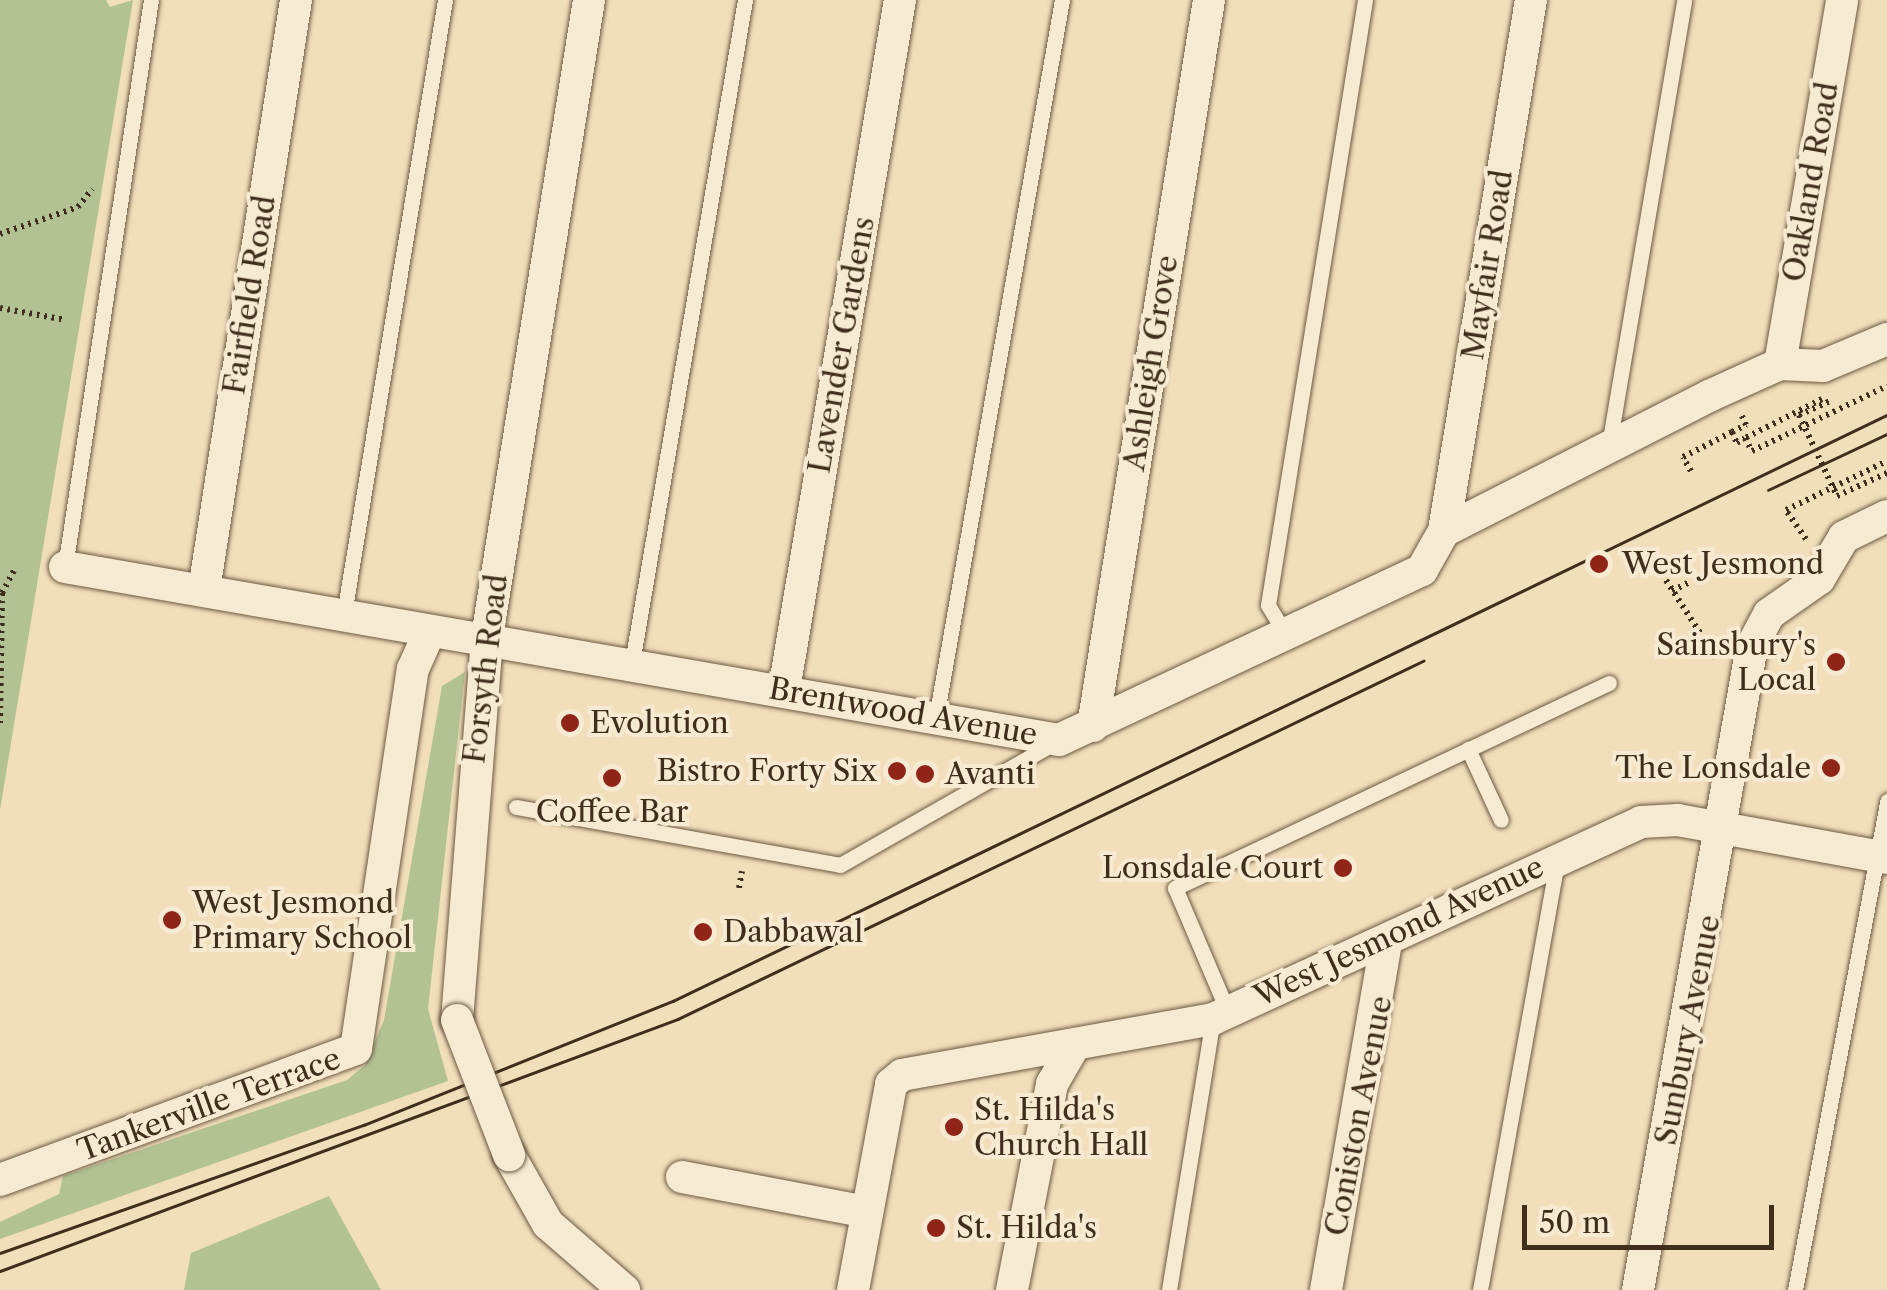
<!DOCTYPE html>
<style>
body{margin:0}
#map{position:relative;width:1887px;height:1290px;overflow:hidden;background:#f1deba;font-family:"Libre Caslon Text",serif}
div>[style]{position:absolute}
.green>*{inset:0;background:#b3c295}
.path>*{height:6px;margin-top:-3px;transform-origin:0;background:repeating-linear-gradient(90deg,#3f2e1c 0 2.5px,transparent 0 7.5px)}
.roads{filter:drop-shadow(0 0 2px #6c5a44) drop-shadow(0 0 2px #6c5a44)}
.lane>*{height:15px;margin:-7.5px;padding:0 7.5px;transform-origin:7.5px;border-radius:7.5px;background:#f6ead2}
.street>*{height:32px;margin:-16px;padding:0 16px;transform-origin:16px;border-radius:16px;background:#f6ead2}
.tram>*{height:2.5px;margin:-1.25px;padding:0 1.25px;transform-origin:1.25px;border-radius:1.25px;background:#3f2e1c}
.path-bridge>*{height:6px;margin-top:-3px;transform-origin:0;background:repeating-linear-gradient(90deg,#3f2e1c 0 2.5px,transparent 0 7.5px)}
.bridges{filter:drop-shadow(0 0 2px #6c5a44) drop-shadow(0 0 2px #6c5a44)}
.street-bridge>*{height:32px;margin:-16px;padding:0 16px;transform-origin:16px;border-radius:16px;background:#f6ead2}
.dots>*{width:28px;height:28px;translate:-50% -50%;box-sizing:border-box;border:5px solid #f6ead2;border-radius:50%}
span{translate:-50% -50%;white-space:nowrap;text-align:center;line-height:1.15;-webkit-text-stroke:8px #f6ead2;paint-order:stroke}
.street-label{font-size:30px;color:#3f2e1c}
.poi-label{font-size:30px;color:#3f2e1c}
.left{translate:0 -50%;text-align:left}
.right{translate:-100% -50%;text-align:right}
.scale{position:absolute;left:1522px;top:1205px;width:252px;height:45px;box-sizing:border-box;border:5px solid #3f2e1c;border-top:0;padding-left:12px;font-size:30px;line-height:35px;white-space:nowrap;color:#3f2e1c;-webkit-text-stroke:8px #f6ead2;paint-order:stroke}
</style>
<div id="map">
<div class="green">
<div style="clip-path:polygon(0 0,106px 0,110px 7px,133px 0,0 810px)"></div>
<div style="clip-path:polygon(465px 672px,428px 1009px,448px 1081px,0 1239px,0 1222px,59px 1194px,63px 1176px,347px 1080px,365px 1065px,384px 1020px,442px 686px)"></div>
<div style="clip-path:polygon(329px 1196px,381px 1290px,184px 1290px,191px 1253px)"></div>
</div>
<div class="path">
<div style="left:0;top:234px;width:83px;rotate:-19.1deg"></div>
<div style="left:78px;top:207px;width:23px;rotate:-52deg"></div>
<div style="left:0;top:308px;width:67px;rotate:10.3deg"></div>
<div style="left:1822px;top:399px;width:86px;rotate:153.1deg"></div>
<div style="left:1745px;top:438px;width:15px;rotate:62deg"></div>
<div style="left:1752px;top:451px;width:150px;rotate:-25.7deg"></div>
<div style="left:1799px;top:415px;width:36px;rotate:-24deg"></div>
<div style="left:1732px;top:432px;width:16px;rotate:-27deg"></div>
<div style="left:1746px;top:425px;width:12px;rotate:-114deg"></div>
<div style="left:1691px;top:471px;width:16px;rotate:-120deg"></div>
<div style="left:1683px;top:457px;width:55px;rotate:-27deg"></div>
<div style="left:1732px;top:432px;width:12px;rotate:66deg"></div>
<div style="left:1737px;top:443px;width:9px;rotate:-32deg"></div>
<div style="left:1837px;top:496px;width:55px;rotate:-24.7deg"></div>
<div style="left:1806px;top:539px;width:35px;rotate:-125deg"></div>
<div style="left:1786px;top:510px;width:112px;rotate:-25.9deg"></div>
<div style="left:1662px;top:574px;width:101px;rotate:57.1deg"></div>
<div style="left:1672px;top:591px;width:22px;rotate:-27deg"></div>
<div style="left:0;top:723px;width:130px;rotate:-89.1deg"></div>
<div style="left:2px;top:593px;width:26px;rotate:-62deg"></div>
<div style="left:739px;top:888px;width:17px;rotate:-80deg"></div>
</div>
<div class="roads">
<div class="lane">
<div style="left:1609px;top:445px;width:451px;rotate:-80.4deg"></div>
<div style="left:65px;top:567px;width:573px;rotate:-81.38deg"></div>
<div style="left:344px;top:614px;width:622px;rotate:-80.66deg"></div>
<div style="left:1286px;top:635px;width:35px;rotate:-121deg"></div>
<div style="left:1268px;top:605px;width:613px;rotate:-80.89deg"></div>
<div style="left:632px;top:663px;width:673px;rotate:-80.33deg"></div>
<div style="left:936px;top:718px;width:729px;rotate:-80.05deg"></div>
<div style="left:1468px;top:749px;width:78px;rotate:65.1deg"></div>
<div style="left:516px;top:807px;width:329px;rotate:10.1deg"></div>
<div style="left:840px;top:865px;width:249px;rotate:-29.7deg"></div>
<div style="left:1228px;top:1012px;width:135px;rotate:-113.1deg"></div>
<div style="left:1175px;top:888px;width:480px;rotate:-25.3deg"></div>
<div style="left:1169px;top:1290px;width:275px;rotate:-80.8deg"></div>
<div style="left:1480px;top:1290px;width:434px;rotate:-79.8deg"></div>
<div style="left:1795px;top:1290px;width:498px;rotate:-79.3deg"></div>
</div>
<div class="street">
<div style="left:1780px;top:364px;width:369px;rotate:-80.3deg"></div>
<div style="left:1444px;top:531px;width:538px;rotate:-80.7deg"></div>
<div style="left:65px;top:567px;width:1009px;rotate:9.87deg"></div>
<div style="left:1059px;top:740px;width:401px;rotate:-25.1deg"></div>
<div style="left:1422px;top:570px;width:45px;rotate:-60.6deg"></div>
<div style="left:1444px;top:531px;width:297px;rotate:-27deg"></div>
<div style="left:1709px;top:396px;width:78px;rotate:-24.3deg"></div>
<div style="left:1780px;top:364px;width:43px;rotate:2.7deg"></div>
<div style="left:1823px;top:366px;width:69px;rotate:-22.9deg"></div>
<div style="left:204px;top:590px;width:597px;rotate:-81.14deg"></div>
<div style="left:784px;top:690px;width:700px;rotate:-80.46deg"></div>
<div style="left:1093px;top:726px;width:735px;rotate:-80.92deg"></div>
<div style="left:457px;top:1020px;width:384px;rotate:-85.5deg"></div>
<div style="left:487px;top:637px;width:645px;rotate:-80.9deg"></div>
<div style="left:509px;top:1155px;width:79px;rotate:60.5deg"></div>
<div style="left:548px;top:1224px;width:101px;rotate:41deg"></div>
<div style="left:682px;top:1177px;width:188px;rotate:10.7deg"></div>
<div style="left:0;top:1180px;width:379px;rotate:-20.2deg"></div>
<div style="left:356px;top:1049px;width:384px;rotate:-81.5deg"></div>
<div style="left:413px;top:669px;width:39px;rotate:-66deg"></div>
<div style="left:853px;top:1290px;width:209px;rotate:-79.5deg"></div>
<div style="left:891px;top:1084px;width:14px;rotate:-39deg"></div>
<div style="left:902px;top:1075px;width:316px;rotate:-10.2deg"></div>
<div style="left:1213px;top:1019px;width:471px;rotate:-24.7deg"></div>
<div style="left:1641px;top:822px;width:37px;rotate:-3deg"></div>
<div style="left:1678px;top:820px;width:212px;rotate:10.3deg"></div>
<div style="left:1012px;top:1290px;width:210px;rotate:-79deg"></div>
<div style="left:1052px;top:1084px;width:39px;rotate:-60deg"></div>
<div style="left:1326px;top:1290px;width:354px;rotate:-80.2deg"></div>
<div style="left:1638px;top:1290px;width:654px;rotate:-79.96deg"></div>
<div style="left:1752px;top:646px;width:36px;rotate:-62deg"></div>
<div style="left:1769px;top:614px;width:61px;rotate:-35deg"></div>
<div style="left:1819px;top:579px;width:49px;rotate:-59.2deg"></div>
<div style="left:1844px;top:537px;width:48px;rotate:-26deg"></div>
</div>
</div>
<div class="tram">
<div style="left:1768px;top:490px;width:132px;rotate:-25.2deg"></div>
<div style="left:0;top:1253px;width:386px;rotate:-19.4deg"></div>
<div style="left:364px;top:1125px;width:333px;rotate:-21.9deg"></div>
<div style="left:673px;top:1001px;width:1348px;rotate:-25.77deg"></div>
<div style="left:0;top:1271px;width:723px;rotate:-20.39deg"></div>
<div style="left:678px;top:1019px;width:827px;rotate:-25.67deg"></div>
</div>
<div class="path-bridge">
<div style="left:1799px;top:415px;width:89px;rotate:64.9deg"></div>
</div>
<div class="bridges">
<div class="street-bridge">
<div style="left:457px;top:1020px;width:145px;rotate:68.9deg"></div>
</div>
</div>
<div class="dots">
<div style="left:1599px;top:564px;background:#8f2418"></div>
<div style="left:1836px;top:662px;background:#8f2418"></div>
<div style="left:570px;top:723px;background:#8f2418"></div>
<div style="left:1831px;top:768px;background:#8f2418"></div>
<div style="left:897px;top:771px;background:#8f2418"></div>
<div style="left:925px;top:774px;background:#8f2418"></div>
<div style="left:612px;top:778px;background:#8f2418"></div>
<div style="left:1343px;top:868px;background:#8f2418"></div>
<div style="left:172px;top:920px;background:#8f2418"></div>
<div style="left:703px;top:932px;background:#8f2418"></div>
<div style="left:954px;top:1127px;background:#8f2418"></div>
<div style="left:936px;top:1228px;background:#8f2418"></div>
</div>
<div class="street-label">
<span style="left:1811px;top:182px;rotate:-80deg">Oakland Road</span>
<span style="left:1488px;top:265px;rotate:-81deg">Mayfair Road</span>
<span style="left:250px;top:295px;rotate:-81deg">Fairfield Road</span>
<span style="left:842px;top:345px;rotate:-80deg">Lavender Gardens</span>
<span style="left:1151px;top:363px;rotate:-81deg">Ashleigh Grove</span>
<span style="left:486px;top:669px;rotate:-83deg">Forsyth Road</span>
<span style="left:903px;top:712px;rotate:10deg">Brentwood Avenue</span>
<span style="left:1399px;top:932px;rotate:-25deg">West Jesmond Avenue</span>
<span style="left:1688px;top:1030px;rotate:-79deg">Sunbury Avenue</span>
<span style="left:209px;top:1105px;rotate:-20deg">Tankerville Terrace</span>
<span style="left:1359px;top:1116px;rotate:-79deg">Coniston Avenue</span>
</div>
<div class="poi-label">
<span class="left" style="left:1622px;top:564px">West Jesmond</span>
<span class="right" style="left:1816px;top:662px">Sainsbury's<br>Local</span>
<span class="left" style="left:590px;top:723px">Evolution</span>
<span class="right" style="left:1811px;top:768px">The Lonsdale</span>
<span class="right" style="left:877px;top:771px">Bistro Forty Six</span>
<span class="left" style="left:945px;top:774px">Avanti</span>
<span style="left:612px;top:812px">Coffee Bar</span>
<span class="right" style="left:1323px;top:868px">Lonsdale Court</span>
<span class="left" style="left:192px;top:920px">West Jesmond<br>Primary School</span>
<span class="left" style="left:723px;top:932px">Dabbawal</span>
<span class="left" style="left:974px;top:1127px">St. Hilda's<br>Church Hall</span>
<span class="left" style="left:956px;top:1228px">St. Hilda's</span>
</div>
<div class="scale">50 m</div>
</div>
